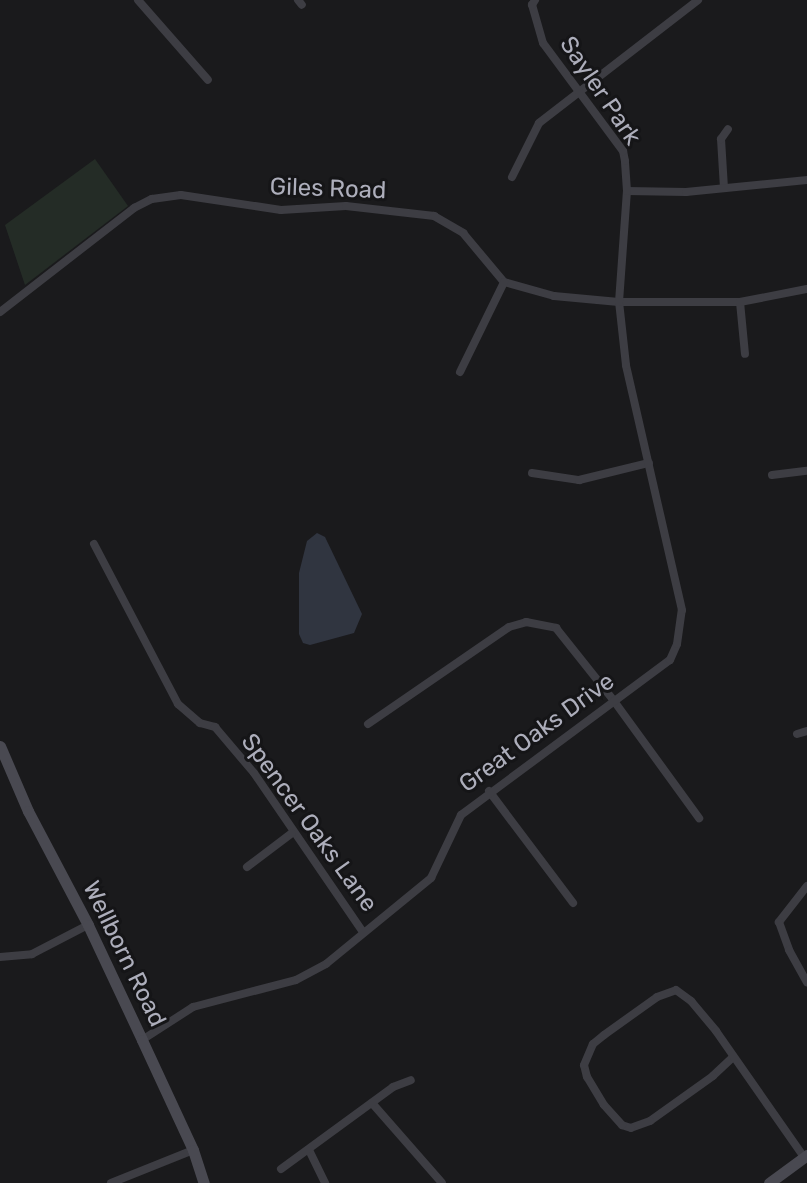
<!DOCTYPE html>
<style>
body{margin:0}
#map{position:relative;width:807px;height:1183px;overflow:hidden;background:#1a1a1c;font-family:Rubik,sans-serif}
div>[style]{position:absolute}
.green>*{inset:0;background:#242c26}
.water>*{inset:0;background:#303540}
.street>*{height:8px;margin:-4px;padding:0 4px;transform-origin:4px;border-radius:4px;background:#3d3d43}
.secondary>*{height:11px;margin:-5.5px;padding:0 5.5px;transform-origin:5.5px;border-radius:5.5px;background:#494951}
span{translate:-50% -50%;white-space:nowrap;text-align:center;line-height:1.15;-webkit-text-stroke:6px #151517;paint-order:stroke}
.street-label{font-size:24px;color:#adaebb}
</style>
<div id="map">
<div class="green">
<div style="clip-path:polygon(95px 159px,128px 206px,25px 285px,5px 225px)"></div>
</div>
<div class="water">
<div style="clip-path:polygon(317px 533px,325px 537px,362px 614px,354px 633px,310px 645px,303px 643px,299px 634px,299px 573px,307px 541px)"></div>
</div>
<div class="street">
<div style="left:138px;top:0;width:106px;rotate:48.8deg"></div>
<div style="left:298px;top:0;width:6px;rotate:51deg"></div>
<div style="left:512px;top:177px;width:60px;rotate:-63.4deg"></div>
<div style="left:539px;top:123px;width:201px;rotate:-37.7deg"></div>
<div style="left:724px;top:188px;width:49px;rotate:-93.5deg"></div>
<div style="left:721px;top:139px;width:12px;rotate:-55deg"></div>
<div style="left:627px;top:191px;width:59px;rotate:1deg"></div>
<div style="left:686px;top:192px;width:122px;rotate:-5.7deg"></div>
<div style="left:740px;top:302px;width:52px;rotate:84.5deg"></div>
<div style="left:0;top:312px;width:170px;rotate:-37.8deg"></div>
<div style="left:134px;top:208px;width:20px;rotate:-27deg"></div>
<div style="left:152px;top:199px;width:29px;rotate:-8deg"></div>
<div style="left:181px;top:195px;width:101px;rotate:8.5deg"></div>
<div style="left:281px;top:210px;width:65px;rotate:-3.5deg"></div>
<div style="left:346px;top:206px;width:89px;rotate:6.5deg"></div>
<div style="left:434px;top:216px;width:34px;rotate:30deg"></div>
<div style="left:463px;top:233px;width:64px;rotate:50.1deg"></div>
<div style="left:504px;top:282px;width:52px;rotate:15.6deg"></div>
<div style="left:554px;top:296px;width:65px;rotate:5.3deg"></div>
<div style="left:619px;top:302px;width:121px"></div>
<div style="left:740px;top:302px;width:68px;rotate:-11deg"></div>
<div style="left:460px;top:372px;width:100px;rotate:-63.9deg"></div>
<div style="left:532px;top:473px;width:48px;rotate:8.5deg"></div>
<div style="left:579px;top:480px;width:72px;rotate:-13.7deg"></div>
<div style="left:772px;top:475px;width:35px;rotate:-7deg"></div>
<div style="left:94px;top:544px;width:181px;rotate:62.3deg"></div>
<div style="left:178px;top:704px;width:29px;rotate:41deg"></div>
<div style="left:200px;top:723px;width:16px;rotate:15deg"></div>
<div style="left:215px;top:727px;width:60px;rotate:49.7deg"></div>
<div style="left:254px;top:773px;width:191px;rotate:55.6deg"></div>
<div style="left:368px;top:724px;width:171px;rotate:-34.5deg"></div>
<div style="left:509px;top:627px;width:18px;rotate:-16deg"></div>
<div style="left:526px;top:622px;width:31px;rotate:11deg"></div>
<div style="left:556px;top:628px;width:93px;rotate:51.5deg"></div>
<div style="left:614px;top:701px;width:145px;rotate:54deg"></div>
<div style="left:797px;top:734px;width:10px;rotate:-17deg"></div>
<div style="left:489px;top:791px;width:140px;rotate:53.1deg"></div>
<div style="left:247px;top:867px;width:56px;rotate:-37.1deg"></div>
<div style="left:807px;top:886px;width:46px;rotate:127.9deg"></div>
<div style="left:779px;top:922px;width:30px;rotate:70deg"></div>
<div style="left:789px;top:950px;width:37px;rotate:61deg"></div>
<div style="left:0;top:957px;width:32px;rotate:-5deg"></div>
<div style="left:32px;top:954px;width:63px;rotate:-27.4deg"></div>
<div style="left:142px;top:1040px;width:61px;rotate:-32.9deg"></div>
<div style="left:193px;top:1007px;width:106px;rotate:-14.7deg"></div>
<div style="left:296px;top:980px;width:34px;rotate:-28deg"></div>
<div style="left:326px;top:964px;width:136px;rotate:-39.3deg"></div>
<div style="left:431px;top:878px;width:70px;rotate:-64.5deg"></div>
<div style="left:461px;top:815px;width:260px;rotate:-36.6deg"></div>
<div style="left:670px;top:660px;width:17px;rotate:-66deg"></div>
<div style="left:677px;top:644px;width:34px;rotate:-82deg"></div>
<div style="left:682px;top:610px;width:251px;rotate:-102.9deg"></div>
<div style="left:626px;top:365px;width:63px;rotate:-96.3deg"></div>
<div style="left:619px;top:302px;width:111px;rotate:-85.9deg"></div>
<div style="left:627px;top:191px;width:30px;rotate:-94deg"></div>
<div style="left:625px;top:161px;width:10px;rotate:-101deg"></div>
<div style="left:623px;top:151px;width:134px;rotate:-126.5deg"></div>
<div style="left:543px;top:43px;width:40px;rotate:-106deg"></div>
<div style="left:532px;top:5px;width:6px;rotate:-59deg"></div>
<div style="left:732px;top:1058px;width:26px;rotate:137deg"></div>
<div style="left:713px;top:1076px;width:77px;rotate:144.5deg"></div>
<div style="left:650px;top:1121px;width:20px;rotate:160deg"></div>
<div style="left:631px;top:1128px;width:9px;rotate:-162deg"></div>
<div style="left:622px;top:1125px;width:27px;rotate:-132deg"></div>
<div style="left:604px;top:1105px;width:33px;rotate:-121deg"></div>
<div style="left:587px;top:1077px;width:12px;rotate:-104deg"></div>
<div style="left:584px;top:1065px;width:23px;rotate:-67deg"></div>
<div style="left:593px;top:1044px;width:14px;rotate:-39deg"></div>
<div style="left:604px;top:1035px;width:65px;rotate:-35.6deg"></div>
<div style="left:657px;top:997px;width:20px;rotate:-20deg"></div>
<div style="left:676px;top:990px;width:19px;rotate:36deg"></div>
<div style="left:691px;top:1001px;width:39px;rotate:50deg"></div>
<div style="left:716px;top:1031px;width:154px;rotate:55.1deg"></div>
<div style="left:372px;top:1103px;width:106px;rotate:48.8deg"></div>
<div style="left:309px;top:1150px;width:37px;rotate:64deg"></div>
<div style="left:281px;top:1169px;width:139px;rotate:-36.2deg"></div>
<div style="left:393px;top:1087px;width:19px;rotate:-21deg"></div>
<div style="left:111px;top:1183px;width:88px;rotate:-21.9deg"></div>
</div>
<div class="secondary">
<div style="left:0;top:746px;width:71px;rotate:66.7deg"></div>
<div style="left:28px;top:811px;width:129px;rotate:62.2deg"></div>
<div style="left:88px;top:925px;width:127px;rotate:64.8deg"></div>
<div style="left:142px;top:1040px;width:121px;rotate:65.1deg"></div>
<div style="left:193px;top:1150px;width:35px;rotate:72deg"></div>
<div style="left:769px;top:1183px;width:47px;rotate:-36.4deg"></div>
</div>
<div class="street-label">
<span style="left:600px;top:91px;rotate:56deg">Sayler Park</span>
<span style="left:328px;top:189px;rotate:2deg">Giles Road</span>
<span style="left:537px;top:733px;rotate:-36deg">Great Oaks Drive</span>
<span style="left:309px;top:823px;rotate:54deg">Spencer Oaks Lane</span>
<span style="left:124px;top:954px;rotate:64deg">Wellborn Road</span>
</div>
</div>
